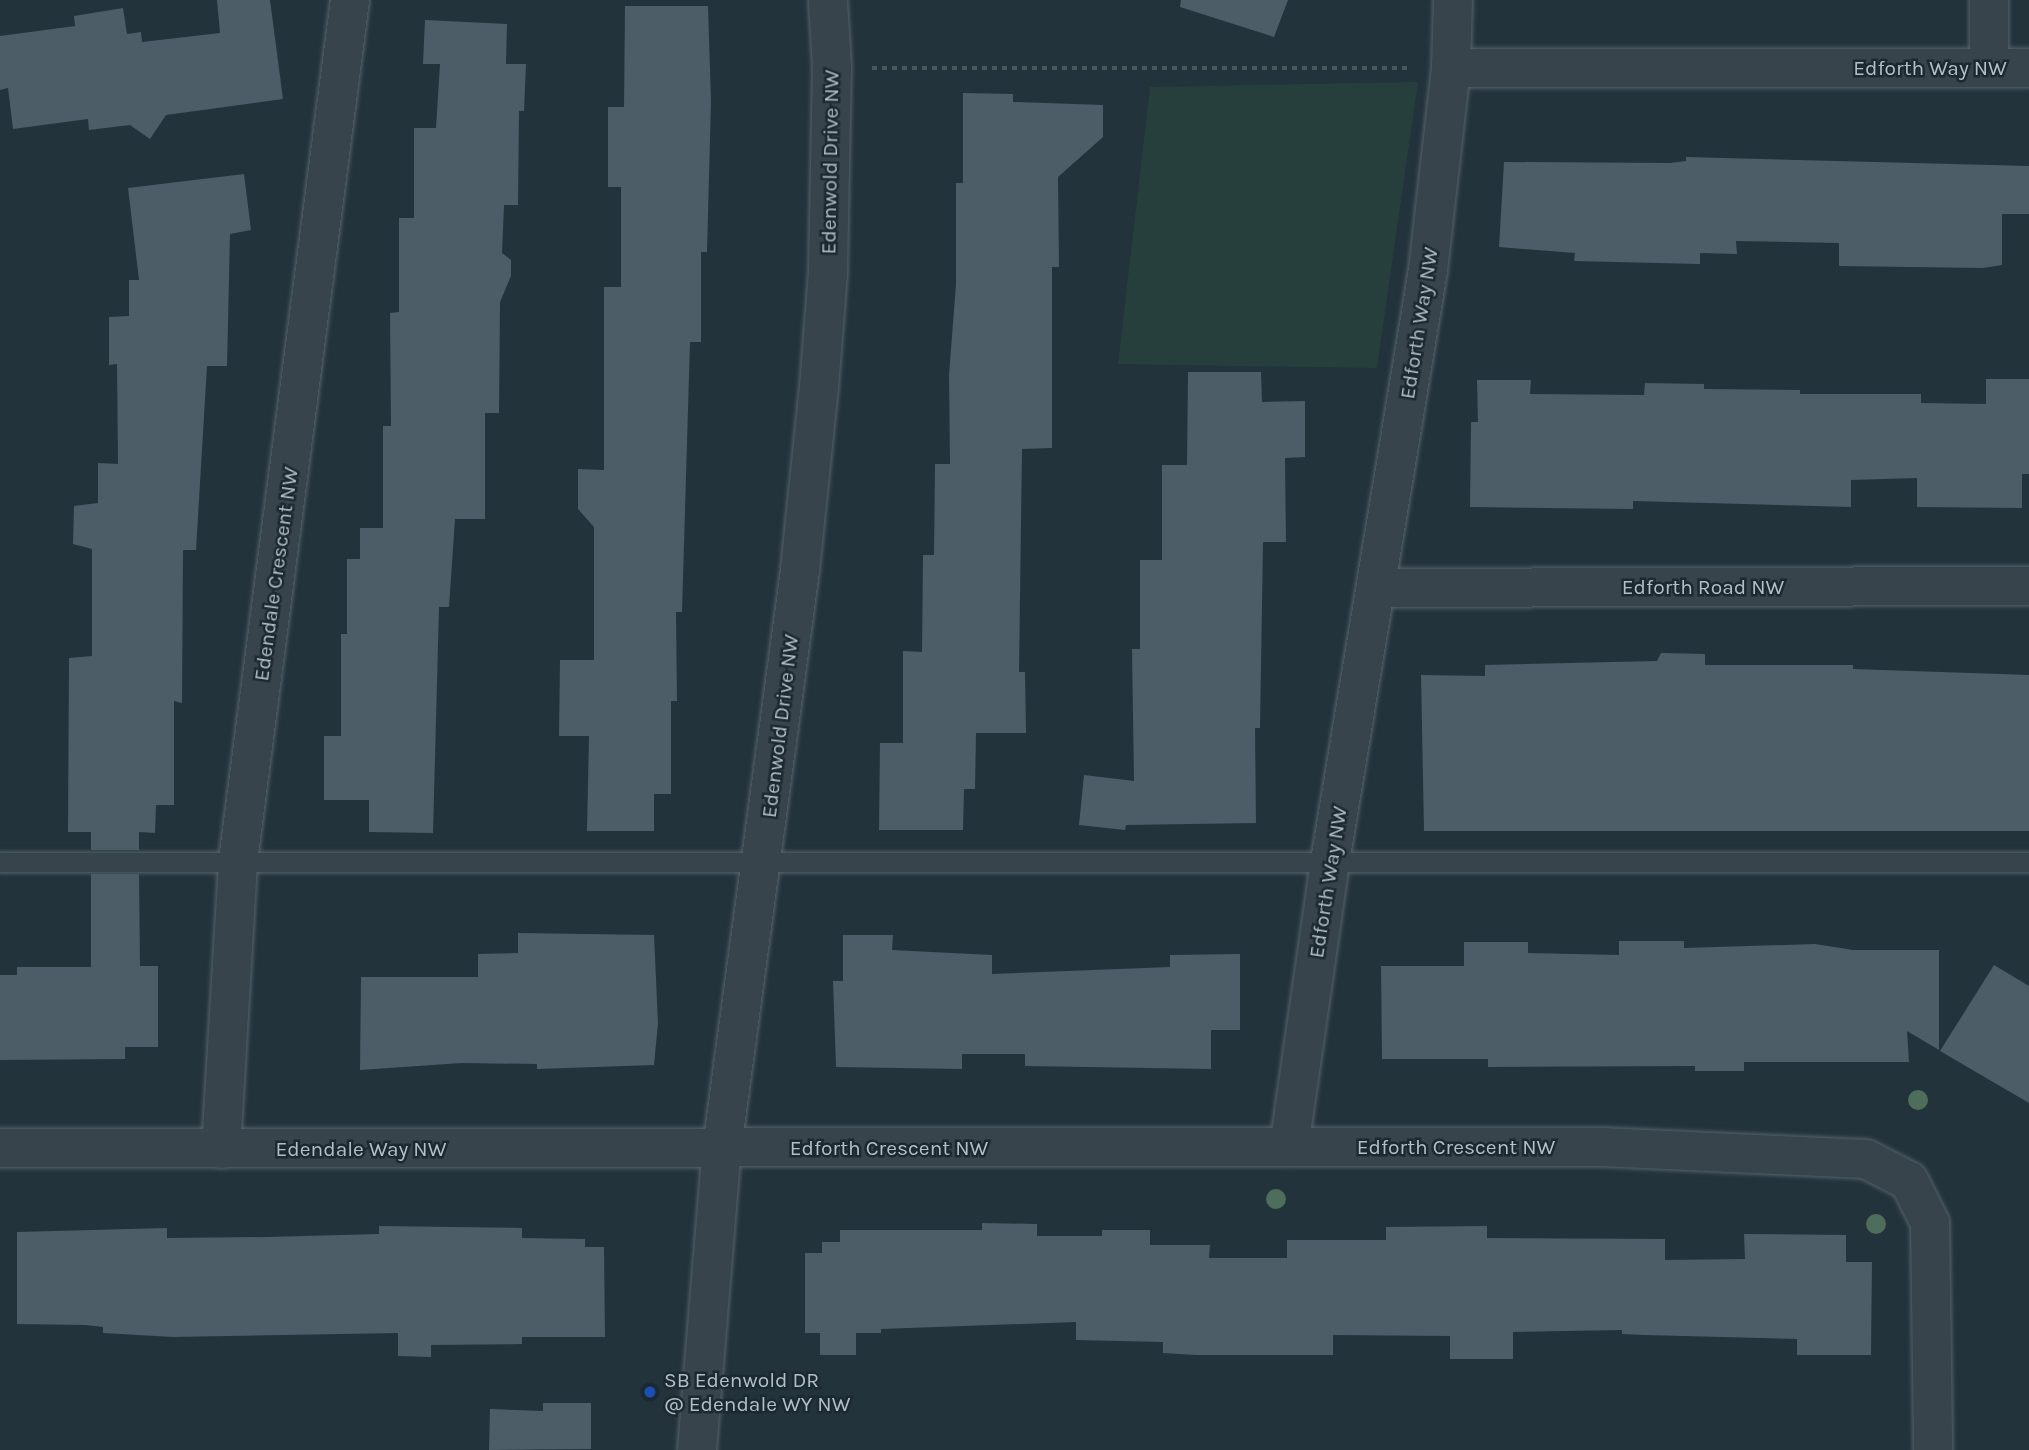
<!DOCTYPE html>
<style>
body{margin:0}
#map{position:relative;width:2029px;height:1450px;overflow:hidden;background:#23333c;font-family:Karla,sans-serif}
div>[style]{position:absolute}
.green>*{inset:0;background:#263f3c}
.building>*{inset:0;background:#4c5d67}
.path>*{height:4.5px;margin-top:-2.25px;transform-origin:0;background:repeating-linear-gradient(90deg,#455b59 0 5px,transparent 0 10px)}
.roads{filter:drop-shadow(0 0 2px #55626a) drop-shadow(0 0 2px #55626a)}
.service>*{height:19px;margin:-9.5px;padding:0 9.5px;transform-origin:9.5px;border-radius:9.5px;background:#37444c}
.minor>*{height:38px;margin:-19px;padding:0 19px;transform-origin:19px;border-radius:19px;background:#37444c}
.tertiary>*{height:38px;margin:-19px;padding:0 19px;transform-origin:19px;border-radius:19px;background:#37444c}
.trees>*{width:20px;height:20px;margin:-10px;border-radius:50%;background:#4e6d5a}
.dots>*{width:19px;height:19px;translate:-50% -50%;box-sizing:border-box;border:4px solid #1c2931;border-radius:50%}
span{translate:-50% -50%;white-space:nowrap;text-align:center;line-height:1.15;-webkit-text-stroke:5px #1c2931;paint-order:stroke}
.street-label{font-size:21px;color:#b3bfc8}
.poi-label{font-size:21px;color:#b3bfc8}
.left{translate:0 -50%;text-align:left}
</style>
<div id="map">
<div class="green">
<div style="clip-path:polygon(1418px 82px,1377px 368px,1118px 364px,1150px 87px)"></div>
</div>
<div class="building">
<div style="clip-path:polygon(217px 0,270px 0,283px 99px,166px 115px,150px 139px,130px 125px,89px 130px,88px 119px,13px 129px,8px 88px,0 90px,0 36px,75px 26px,74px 16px,123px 8px,127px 34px,141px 32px,142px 42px,220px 33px)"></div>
<div style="clip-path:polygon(1181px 0,1288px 0,1274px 37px,1180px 7px)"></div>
<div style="clip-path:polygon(625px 6px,708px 6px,711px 101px,707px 252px,701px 252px,701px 342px,690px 342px,682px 612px,676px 612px,677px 701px,671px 701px,671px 794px,654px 794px,654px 831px,587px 831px,589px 736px,559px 736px,560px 660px,594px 660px,594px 527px,578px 509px,578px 469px,604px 470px,604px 287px,621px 287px,621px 187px,608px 187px,608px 107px,624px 107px)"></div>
<div style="clip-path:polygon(425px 20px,507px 24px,506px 64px,526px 64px,524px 111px,519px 111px,518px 205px,504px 205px,502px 253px,511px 260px,511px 276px,500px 302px,499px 413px,485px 413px,485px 519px,455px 519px,449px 607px,439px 607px,433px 833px,369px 832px,369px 800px,324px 800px,324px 736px,341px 736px,341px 634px,347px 634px,347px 559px,360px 559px,360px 528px,383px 528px,383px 426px,391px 426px,390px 313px,399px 312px,399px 218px,414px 218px,414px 128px,436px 128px,440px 64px,423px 64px)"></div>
<div style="clip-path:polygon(963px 93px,1013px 94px,1013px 102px,1103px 105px,1103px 137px,1058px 177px,1059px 267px,1052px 267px,1052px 448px,1022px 449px,1019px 672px,1025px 672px,1026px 733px,976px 733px,975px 789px,964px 789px,963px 830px,879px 830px,880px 743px,903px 743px,903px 651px,922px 652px,923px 555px,934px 555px,935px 464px,950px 464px,949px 375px,956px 284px,956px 183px,963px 183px)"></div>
<div style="clip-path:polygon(1686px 157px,2029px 166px,2029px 214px,2002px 214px,2002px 265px,1983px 268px,1839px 266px,1839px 243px,1736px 241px,1737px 254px,1700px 253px,1700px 264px,1574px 261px,1575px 253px,1499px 247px,1504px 162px,1670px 163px,1686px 161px)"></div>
<div style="clip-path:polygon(244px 174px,251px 230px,230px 234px,227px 366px,207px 366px,196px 550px,183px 550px,182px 703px,174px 701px,174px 805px,156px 805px,155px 833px,139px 832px,139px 850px,91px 850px,91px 832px,68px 832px,69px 658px,92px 656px,92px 549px,73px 544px,74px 506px,98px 503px,98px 463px,118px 464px,117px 364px,109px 365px,109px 317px,129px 316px,129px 280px,139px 280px,128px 188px)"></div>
<div style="clip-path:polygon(1188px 372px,1261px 372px,1262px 402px,1305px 401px,1305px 457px,1285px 458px,1286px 542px,1263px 542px,1260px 728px,1255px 728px,1256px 823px,1126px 825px,1125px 830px,1079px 825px,1084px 775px,1134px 781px,1132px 649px,1140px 649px,1140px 560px,1162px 560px,1162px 465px,1187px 465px)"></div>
<div style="clip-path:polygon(1986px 379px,2029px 379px,2029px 474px,2022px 474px,2022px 508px,1917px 507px,1917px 478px,1851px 480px,1851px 507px,1633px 501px,1633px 509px,1470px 507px,1471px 422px,1478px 422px,1477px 380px,1531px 380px,1530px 394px,1644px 395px,1645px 383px,1704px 384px,1704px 389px,1800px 390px,1800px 394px,1921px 394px,1921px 403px,1986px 404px)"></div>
<div style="clip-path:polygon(1661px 653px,1705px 654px,1705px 665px,1853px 665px,1853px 669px,2029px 675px,2029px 831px,1424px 831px,1421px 675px,1485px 676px,1485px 665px,1657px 661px)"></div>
<div style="clip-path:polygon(91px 874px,139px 874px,140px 966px,158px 966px,158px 1047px,125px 1047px,125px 1059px,0 1060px,0 975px,17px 975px,17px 967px,91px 967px)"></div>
<div style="clip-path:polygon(518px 933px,654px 935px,658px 1023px,654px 1065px,537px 1069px,537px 1064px,461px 1063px,360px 1070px,361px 977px,478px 977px,478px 954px,518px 953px)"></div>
<div style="clip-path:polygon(843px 935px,893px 935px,892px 950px,992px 955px,992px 974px,1170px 967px,1170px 955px,1240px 954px,1240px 1030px,1211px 1030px,1211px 1069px,1025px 1066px,1025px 1054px,962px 1054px,962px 1069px,836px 1067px,833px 981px,843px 981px)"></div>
<div style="clip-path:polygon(1619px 941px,1684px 941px,1684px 948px,1815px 944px,1853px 950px,1939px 950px,1939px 1050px,1907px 1031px,1909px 1062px,1744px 1062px,1744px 1071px,1695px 1071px,1695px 1066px,1488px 1067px,1488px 1059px,1382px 1059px,1381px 966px,1464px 966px,1464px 942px,1528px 942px,1528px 953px,1619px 955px)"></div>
<div style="clip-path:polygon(1994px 965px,2029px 986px,2029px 1103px,1940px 1051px)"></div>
<div style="clip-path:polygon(982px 1223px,1037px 1224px,1037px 1236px,1102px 1236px,1102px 1230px,1150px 1230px,1150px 1245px,1210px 1245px,1209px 1258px,1287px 1258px,1287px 1240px,1386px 1240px,1386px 1227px,1487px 1226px,1487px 1238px,1665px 1239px,1665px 1260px,1745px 1259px,1744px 1234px,1846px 1235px,1846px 1262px,1872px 1262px,1871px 1355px,1797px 1355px,1797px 1339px,1645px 1335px,1622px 1334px,1622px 1330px,1513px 1332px,1513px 1359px,1450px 1359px,1450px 1336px,1333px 1335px,1333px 1355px,1196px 1355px,1163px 1353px,1163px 1342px,1076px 1340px,1076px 1322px,881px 1329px,881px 1333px,856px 1333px,856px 1355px,820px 1355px,820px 1333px,805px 1333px,805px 1253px,822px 1253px,822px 1242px,840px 1242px,840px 1230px,982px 1230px)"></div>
<div style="clip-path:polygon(379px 1226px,522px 1228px,522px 1238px,585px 1239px,585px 1247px,604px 1247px,605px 1337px,522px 1337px,522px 1344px,431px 1345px,431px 1357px,398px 1356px,398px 1333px,173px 1337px,103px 1333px,103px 1327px,86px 1325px,17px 1324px,17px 1232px,167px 1228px,167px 1238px,267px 1237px,379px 1234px)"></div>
<div style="clip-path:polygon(543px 1403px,591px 1403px,591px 1449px,489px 1450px,490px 1409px,543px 1411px)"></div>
</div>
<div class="path">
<div style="left:872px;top:68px;width:540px"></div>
</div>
<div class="roads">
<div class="service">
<div style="left:0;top:862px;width:2029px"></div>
</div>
<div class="minor">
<div style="left:1451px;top:68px;width:68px;rotate:-88.3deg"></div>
<div style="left:1989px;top:68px;width:68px;rotate:-90deg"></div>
<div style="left:1376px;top:588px;width:653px;rotate:-0.18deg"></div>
<div style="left:1289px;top:1147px;width:288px;rotate:-81.8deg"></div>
<div style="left:1330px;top:862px;width:600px;rotate:-80.6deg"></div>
<div style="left:1428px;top:270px;width:203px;rotate:-83.5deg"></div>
<div style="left:1451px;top:68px;width:578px"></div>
<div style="left:0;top:1148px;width:1601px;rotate:-0.04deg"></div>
<div style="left:1601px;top:1147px;width:265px;rotate:2.6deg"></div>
<div style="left:1866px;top:1159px;width:48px;rotate:27.1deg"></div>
<div style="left:1909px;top:1181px;width:47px;rotate:63.4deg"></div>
<div style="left:1930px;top:1223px;width:227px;rotate:89.2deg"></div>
<div style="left:221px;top:1149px;width:289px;rotate:-86.6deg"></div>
<div style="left:238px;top:861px;width:868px;rotate:-82.59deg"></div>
</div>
<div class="tertiary">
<div style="left:697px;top:1450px;width:303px;rotate:-85.3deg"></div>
<div style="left:722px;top:1148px;width:583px;rotate:-82.31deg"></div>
<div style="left:800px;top:570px;width:184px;rotate:-84.1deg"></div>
<div style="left:819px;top:387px;width:114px;rotate:-85.5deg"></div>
<div style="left:828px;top:273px;width:205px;rotate:-88.9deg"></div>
<div style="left:832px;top:68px;width:68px;rotate:-93.4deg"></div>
</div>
</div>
<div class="trees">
<div style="left:1918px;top:1100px"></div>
<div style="left:1276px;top:1199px"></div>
<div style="left:1876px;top:1224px"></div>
</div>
<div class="dots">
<div style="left:650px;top:1392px;background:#1a4fb4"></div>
</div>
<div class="street-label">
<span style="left:1930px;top:68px">Edforth Way NW</span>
<span style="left:830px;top:162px;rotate:-89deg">Edenwold Drive NW</span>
<span style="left:1419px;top:323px;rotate:-81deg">Edforth Way NW</span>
<span style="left:276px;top:574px;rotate:-82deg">Edendale Crescent NW</span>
<span style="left:1703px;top:587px">Edforth Road NW</span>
<span style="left:780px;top:726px;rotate:-83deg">Edenwold Drive NW</span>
<span style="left:1328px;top:882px;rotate:-81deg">Edforth Way NW</span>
<span style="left:1456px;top:1147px">Edforth Crescent NW</span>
<span style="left:889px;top:1148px">Edforth Crescent NW</span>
<span style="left:361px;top:1149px">Edendale Way NW</span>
</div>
<div class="poi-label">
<span class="left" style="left:664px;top:1392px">SB Edenwold DR<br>@ Edendale WY NW</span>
</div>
</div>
